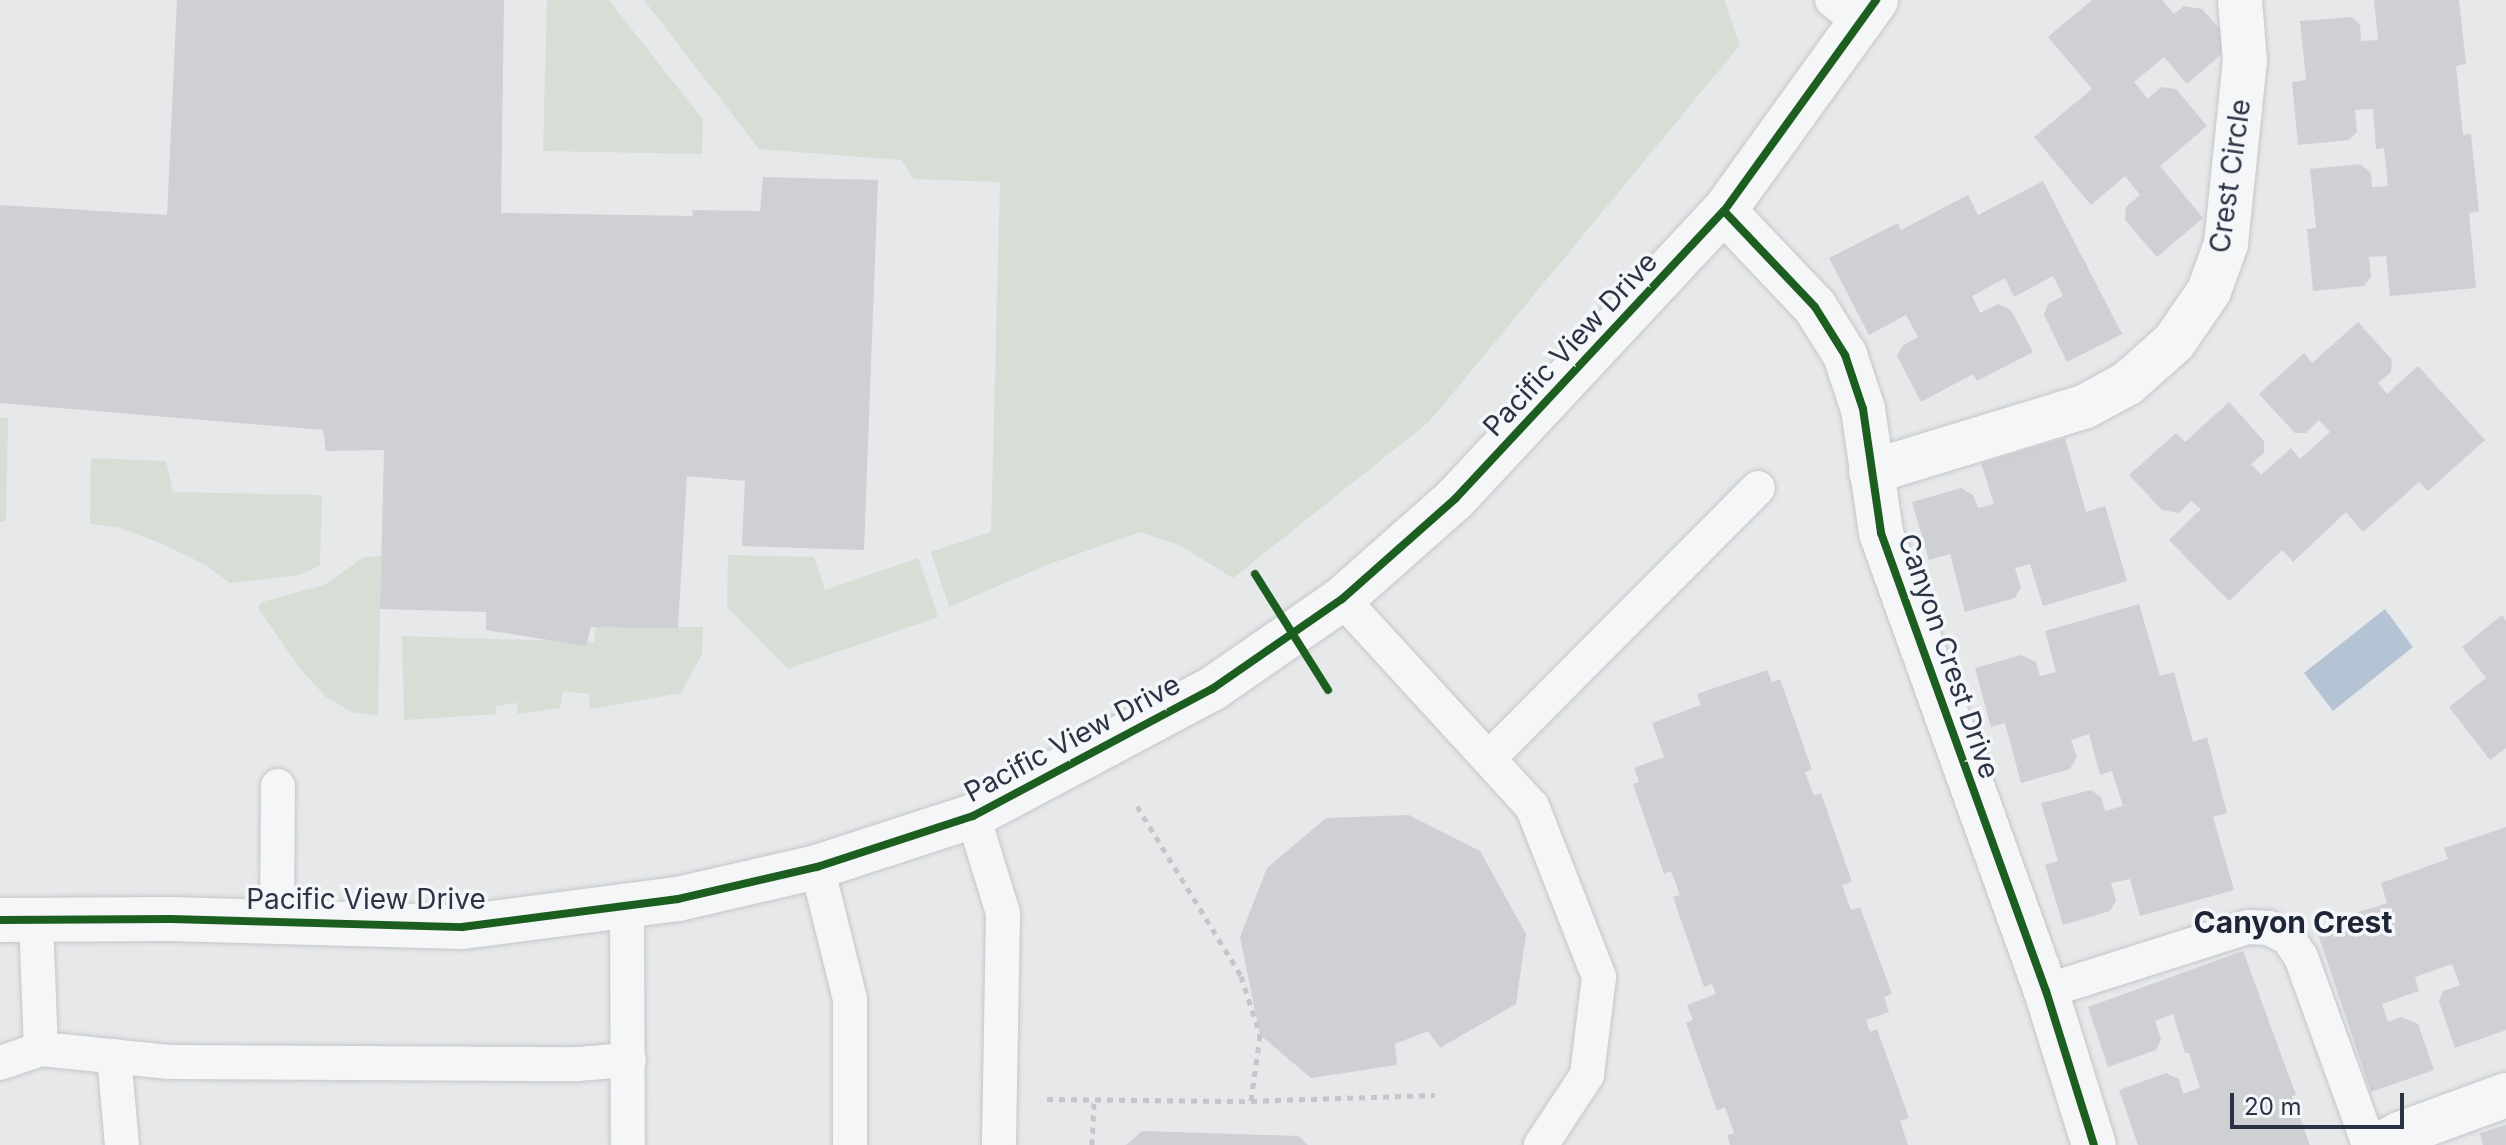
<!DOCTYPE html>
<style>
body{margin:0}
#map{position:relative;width:2506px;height:1145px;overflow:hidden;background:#e6e8ea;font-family:Inter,sans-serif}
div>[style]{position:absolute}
.green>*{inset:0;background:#d6ded6}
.water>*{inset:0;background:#b4c4d5}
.building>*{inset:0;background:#ced0d3}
.path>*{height:5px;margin-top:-2.5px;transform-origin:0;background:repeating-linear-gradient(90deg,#c5c6ca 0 6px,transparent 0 12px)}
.roads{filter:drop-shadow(0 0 2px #c4c6c8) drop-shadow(0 0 2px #c4c6c8)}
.lane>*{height:34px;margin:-17px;padding:0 17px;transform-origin:17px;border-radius:17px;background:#f5f6f7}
.street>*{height:44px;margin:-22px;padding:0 22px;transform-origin:22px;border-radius:22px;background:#f5f6f7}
.cycleway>*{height:8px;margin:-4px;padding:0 4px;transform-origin:4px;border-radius:4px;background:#1b5e20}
span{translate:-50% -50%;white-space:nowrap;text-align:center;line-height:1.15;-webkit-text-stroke:7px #f4f6f9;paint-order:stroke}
.street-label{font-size:28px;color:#2b3445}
.neighbourhood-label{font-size:30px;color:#1d2536;font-weight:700}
.scale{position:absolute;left:2230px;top:1093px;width:174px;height:36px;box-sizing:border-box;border:4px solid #2b3445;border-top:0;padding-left:10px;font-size:24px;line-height:28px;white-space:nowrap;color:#2b3445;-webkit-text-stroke:6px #f4f6f9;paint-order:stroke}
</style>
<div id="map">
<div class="green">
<div style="clip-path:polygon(547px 0,609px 0,703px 120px,702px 154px,543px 151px)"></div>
<div style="clip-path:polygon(644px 0,1724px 0,1740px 45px,1429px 422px,1233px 578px,1179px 545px,1140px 532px,1049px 564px,949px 607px,931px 552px,991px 532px,1000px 182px,914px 179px,901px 160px,759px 149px)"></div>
<div style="clip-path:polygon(0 418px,8px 418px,6px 521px,0 522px)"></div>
<div style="clip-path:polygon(91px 458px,166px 461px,173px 492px,322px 495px,320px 566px,299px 575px,230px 583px,204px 564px,160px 543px,118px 527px,90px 524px)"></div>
<div style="clip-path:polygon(728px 555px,814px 557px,825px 590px,918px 558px,938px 617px,788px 669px,727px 607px)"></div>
<div style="clip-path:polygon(381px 556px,378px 716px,352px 712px,326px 697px,301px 670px,258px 608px,262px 602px,324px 585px,364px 557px)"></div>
<div style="clip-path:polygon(596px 627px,703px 627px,702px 654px,681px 693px,590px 709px,589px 694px,563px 691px,560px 708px,518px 714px,517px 703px,495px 706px,497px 714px,404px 720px,402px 636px,594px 642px)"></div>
</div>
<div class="water">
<div style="clip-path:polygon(2385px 609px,2413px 647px,2333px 711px,2304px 673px)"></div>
</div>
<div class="building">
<div style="clip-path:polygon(177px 0,504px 0,501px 213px,693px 216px,692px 210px,760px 211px,763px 177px,878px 180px,864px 550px,742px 546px,745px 481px,687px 476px,678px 628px,591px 627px,586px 646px,486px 630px,486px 612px,380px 609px,384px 450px,326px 451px,323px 430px,0 403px,0 205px,167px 215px)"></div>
<div style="clip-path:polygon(2092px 0,2162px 0,2174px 14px,2184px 6px,2202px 9px,2233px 44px,2187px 84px,2164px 57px,2134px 82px,2148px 99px,2161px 87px,2176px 89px,2207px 126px,2160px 166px,2203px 218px,2157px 257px,2125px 220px,2126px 207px,2140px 195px,2125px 176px,2091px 205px,2034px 137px,2092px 89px,2048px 37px)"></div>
<div style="clip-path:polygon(2374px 0,2459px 0,2466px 64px,2456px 66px,2463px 135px,2471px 134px,2479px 211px,2469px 213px,2476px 288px,2390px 296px,2386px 256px,2369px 257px,2371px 277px,2364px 286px,2313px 291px,2307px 229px,2316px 228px,2310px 169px,2360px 164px,2371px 173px,2372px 187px,2388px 186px,2384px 148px,2376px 149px,2373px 109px,2355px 110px,2357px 132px,2349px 140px,2298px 145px,2292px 82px,2306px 80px,2300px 21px,2352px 17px,2360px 25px,2361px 41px,2378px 40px)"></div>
<div style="clip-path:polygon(2043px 181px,2122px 334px,2067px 362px,2044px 315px,2048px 304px,2063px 296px,2053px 276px,2014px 297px,2005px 278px,1972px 296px,1980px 313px,1998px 304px,2011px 310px,2033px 352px,1977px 381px,1973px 374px,1921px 402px,1897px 356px,1902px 346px,1918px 337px,1906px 315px,1869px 335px,1829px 258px,1898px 223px,1901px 230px,1968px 195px,1978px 215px)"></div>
<div style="clip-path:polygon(2358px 322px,2392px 360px,2391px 372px,2378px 383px,2387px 394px,2418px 366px,2485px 440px,2428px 491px,2419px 482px,2363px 532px,2346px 512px,2293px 562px,2282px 550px,2229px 601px,2169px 540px,2201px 509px,2191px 501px,2179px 513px,2162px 510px,2129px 475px,2176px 433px,2185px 442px,2229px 402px,2264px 441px,2264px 453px,2251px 464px,2261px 475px,2291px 448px,2300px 459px,2330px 432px,2319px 420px,2306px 433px,2295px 433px,2259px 394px,2304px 353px,2312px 363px)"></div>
<div style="clip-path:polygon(2065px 438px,2086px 512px,2105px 506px,2127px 581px,2043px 606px,2030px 564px,2015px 568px,2021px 587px,2015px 598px,1965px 612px,1950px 554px,1929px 560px,1912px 502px,1961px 488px,1973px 495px,1978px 508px,1994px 504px,1981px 463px)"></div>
<div style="clip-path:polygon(2139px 604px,2160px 676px,2174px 672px,2193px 742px,2207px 737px,2227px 813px,2213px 817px,2234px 890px,2140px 916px,2130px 879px,2111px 883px,2116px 901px,2110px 911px,2063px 925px,2045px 865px,2058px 861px,2041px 803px,2091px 790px,2101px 797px,2105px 811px,2123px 806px,2112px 771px,2100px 775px,2089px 734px,2071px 740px,2077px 757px,2070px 769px,2021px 783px,2005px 723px,1991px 727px,1975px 668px,2021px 655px,2036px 662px,2040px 676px,2056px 672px,2045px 631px)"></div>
<div style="clip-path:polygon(2502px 615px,2506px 621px,2506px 748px,2490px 760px,2449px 707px,2486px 678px,2462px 647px)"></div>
<div style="clip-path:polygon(1767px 670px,1772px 682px,1780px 679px,1812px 770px,1805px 772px,1814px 796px,1821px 793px,1852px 882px,1842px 885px,1851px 910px,1860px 907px,1892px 994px,1884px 997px,1889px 1012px,1866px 1020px,1870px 1032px,1877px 1029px,1909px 1118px,1900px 1121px,1908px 1145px,1730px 1145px,1727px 1135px,1734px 1133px,1725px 1107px,1717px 1111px,1686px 1023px,1693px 1020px,1687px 1005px,1716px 994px,1712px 984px,1704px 987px,1673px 897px,1680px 895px,1671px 871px,1664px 874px,1633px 784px,1639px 782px,1634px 768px,1664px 757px,1652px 723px,1701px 705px,1697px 694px)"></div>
<div style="clip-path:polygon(1409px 815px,1480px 851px,1526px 934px,1516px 1004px,1440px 1048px,1428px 1031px,1395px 1044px,1397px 1065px,1311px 1078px,1260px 1035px,1240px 937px,1267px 868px,1326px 818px)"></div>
<div style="clip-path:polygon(2506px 827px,2506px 1030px,2455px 1048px,2439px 1002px,2443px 991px,2460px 985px,2452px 964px,2415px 977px,2419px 991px,2382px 1004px,2388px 1022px,2401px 1017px,2418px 1024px,2434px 1070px,2371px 1092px,2317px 931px,2345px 922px,2343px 917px,2387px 903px,2381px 883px,2448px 859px,2444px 848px)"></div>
<div style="clip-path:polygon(2243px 951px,2296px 1095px,2292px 1096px,2310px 1145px,2138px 1145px,2119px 1090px,2166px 1073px,2179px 1079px,2183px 1094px,2200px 1088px,2189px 1053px,2185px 1053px,2173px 1014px,2155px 1021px,2161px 1039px,2156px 1050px,2108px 1067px,2088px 1007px)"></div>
<div style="clip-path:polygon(2506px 1125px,2506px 1145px,2483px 1145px,2480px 1133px)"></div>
<div style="clip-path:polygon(1142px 1131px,1298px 1136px,1308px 1145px,1126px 1145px)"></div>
</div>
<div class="path">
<div style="left:1137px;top:806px;width:199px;rotate:58.5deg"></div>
<div style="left:1241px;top:976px;width:62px;rotate:72.1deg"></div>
<div style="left:1260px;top:1035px;width:67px;rotate:97.8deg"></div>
<div style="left:1251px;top:1101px;width:184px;rotate:-1.9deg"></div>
<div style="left:1047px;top:1099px;width:204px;rotate:0.6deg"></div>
<div style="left:1092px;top:1145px;width:44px;rotate:-87.4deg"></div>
</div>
<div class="roads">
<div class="lane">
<div style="left:1832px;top:0;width:34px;rotate:38deg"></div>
<div style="left:1342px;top:599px;width:281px;rotate:47.5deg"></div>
<div style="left:1532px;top:806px;width:184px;rotate:68.6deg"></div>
<div style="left:1599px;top:977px;width:99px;rotate:97deg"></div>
<div style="left:1587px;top:1075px;width:84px;rotate:123.3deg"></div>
<div style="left:1489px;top:758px;width:381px;rotate:-45.1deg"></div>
<div style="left:973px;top:816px;width:102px;rotate:72.8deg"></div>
<div style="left:1003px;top:913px;width:232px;rotate:91deg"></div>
<div style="left:817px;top:867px;width:136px;rotate:76deg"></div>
<div style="left:850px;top:999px;width:146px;rotate:90deg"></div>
<div style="left:627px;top:906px;width:239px;rotate:89.8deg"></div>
<div style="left:36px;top:920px;width:129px;rotate:87.8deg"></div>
<div style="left:41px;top:1049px;width:129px;rotate:5.8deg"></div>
<div style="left:169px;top:1062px;width:408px;rotate:0.3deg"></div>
<div style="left:577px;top:1064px;width:52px;rotate:-4.4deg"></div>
<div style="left:277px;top:921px;width:135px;rotate:-89.6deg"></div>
<div style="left:2046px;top:991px;width:212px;rotate:-17.6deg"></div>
<div style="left:2248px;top:927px;width:21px;rotate:3deg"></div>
<div style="left:2269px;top:928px;width:21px;rotate:28deg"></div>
<div style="left:2288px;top:938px;width:23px;rotate:56deg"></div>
<div style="left:2301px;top:957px;width:200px;rotate:70.1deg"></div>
<div style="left:114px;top:1056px;width:89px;rotate:84.9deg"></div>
<div style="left:0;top:1063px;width:43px;rotate:-18.9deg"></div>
</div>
<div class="street">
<div style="left:1724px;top:211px;width:132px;rotate:46.5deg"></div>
<div style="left:1815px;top:307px;width:57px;rotate:58deg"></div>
<div style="left:1845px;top:355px;width:57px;rotate:71.6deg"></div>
<div style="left:1863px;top:409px;width:125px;rotate:81.7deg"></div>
<div style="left:1881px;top:533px;width:487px;rotate:70.2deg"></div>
<div style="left:2046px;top:991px;width:161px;rotate:72.7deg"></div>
<div style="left:1871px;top:472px;width:223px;rotate:-17deg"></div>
<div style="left:2084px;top:407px;width:50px;rotate:-28.6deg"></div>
<div style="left:2128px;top:383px;width:62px;rotate:-41.7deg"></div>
<div style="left:2174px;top:342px;width:62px;rotate:-55.5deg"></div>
<div style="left:2209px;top:291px;width:50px;rotate:-70.1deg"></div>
<div style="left:2226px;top:244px;width:184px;rotate:-84.1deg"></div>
<div style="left:2245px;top:61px;width:61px;rotate:-94.7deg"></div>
<div style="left:0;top:920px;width:171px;rotate:-0.3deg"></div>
<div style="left:171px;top:919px;width:291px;rotate:1.6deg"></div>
<div style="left:462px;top:927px;width:218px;rotate:-7.4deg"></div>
<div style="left:678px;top:899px;width:143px;rotate:-13deg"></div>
<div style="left:817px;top:867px;width:164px;rotate:-18.1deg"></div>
<div style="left:973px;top:816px;width:271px;rotate:-28deg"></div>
<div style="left:1212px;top:689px;width:158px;rotate:-34.7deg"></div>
<div style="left:1342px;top:599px;width:151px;rotate:-41.5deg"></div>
<div style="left:1455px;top:499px;width:394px;rotate:-47deg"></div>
<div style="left:1724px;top:211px;width:260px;rotate:-54.2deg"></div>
<div style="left:2379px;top:1145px;width:24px;rotate:-28deg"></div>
<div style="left:2400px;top:1134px;width:113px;rotate:-20.2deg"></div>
</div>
</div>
<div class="cycleway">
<div style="left:1724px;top:211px;width:132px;rotate:46.5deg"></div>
<div style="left:1815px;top:307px;width:57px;rotate:58deg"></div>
<div style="left:1845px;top:355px;width:57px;rotate:71.6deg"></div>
<div style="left:1863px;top:409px;width:125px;rotate:81.7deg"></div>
<div style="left:1881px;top:533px;width:487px;rotate:70.2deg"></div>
<div style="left:2046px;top:991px;width:161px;rotate:72.7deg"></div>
<div style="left:1255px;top:574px;width:137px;rotate:57.8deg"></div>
<div style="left:0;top:920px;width:171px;rotate:-0.3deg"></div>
<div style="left:171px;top:919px;width:291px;rotate:1.6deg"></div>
<div style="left:462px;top:927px;width:218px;rotate:-7.4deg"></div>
<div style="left:678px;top:899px;width:143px;rotate:-13deg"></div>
<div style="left:817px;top:867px;width:164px;rotate:-18.1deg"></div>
<div style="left:973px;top:816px;width:271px;rotate:-28deg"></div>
<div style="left:1212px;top:689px;width:158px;rotate:-34.7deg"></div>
<div style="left:1342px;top:599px;width:151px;rotate:-41.5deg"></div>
<div style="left:1455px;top:499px;width:394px;rotate:-47deg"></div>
<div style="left:1724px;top:211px;width:260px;rotate:-54.2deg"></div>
</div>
<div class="street-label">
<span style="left:2230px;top:176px;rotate:-82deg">Crest Circle</span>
<span style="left:1570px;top:344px;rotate:-47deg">Pacific View Drive</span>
<span style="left:1949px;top:656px;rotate:71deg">Canyon Crest Drive</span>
<span style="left:1072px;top:738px;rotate:-28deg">Pacific View Drive</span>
<span style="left:366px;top:899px">Pacific View Drive</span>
</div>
<div class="neighbourhood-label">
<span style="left:2293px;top:922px">Canyon Crest</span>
</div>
<div class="scale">20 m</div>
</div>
